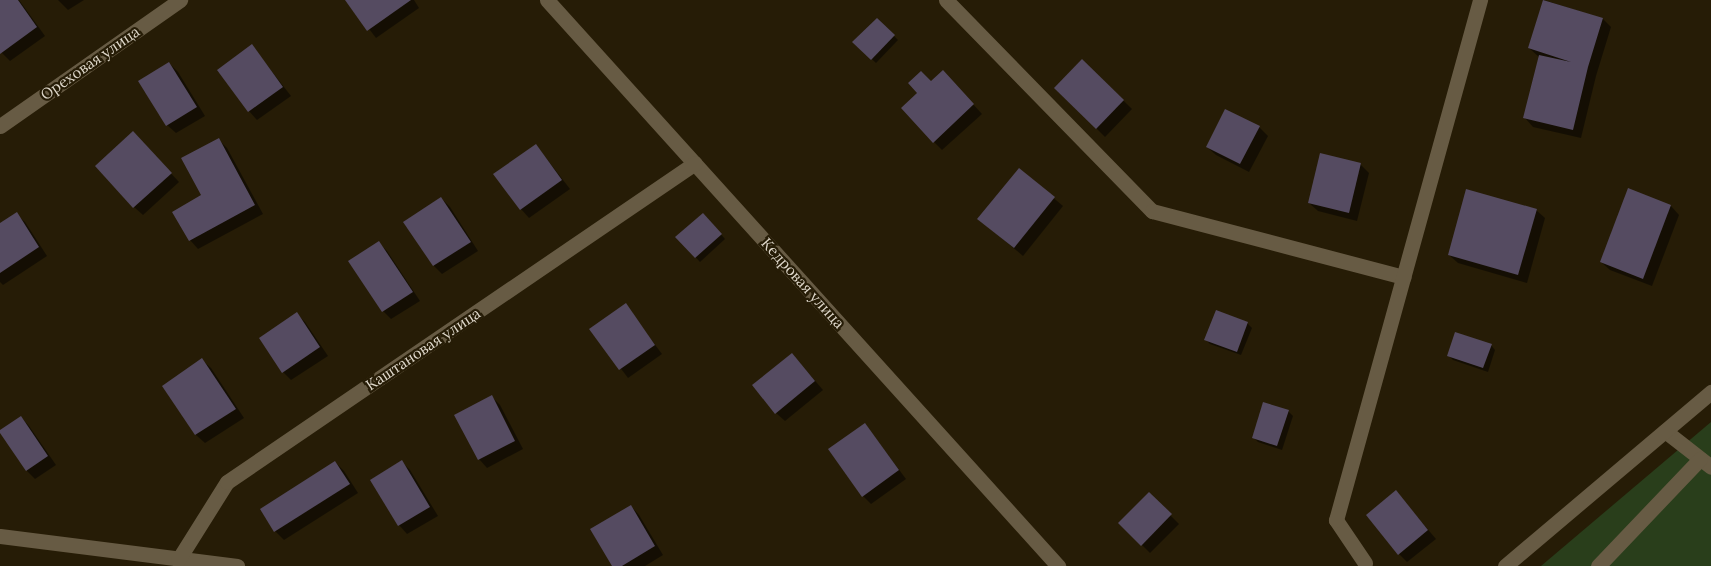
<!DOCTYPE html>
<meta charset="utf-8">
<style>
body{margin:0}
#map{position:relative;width:1711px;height:566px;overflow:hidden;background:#261c06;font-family:Lora,serif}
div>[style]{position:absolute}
.green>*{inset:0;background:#293e1b}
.shadow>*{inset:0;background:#0007}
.building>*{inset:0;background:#554b61}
.service>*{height:15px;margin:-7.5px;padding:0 7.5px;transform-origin:7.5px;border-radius:7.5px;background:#675b44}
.minor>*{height:15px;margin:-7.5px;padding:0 7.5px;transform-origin:7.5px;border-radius:7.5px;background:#675b44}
span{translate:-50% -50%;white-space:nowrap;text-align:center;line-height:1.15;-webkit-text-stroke:4.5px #261c06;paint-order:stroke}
.street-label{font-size:15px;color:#ded7ca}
</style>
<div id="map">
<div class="green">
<div style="clip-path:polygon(1711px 422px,1711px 566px,1541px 566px)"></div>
</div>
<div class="shadow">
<div style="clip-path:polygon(0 0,19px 0,45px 36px,10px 61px,0 51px)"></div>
<div style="clip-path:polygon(58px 0,84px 0,68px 10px)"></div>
<div style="clip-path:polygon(347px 0,414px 0,419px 8px,376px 38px)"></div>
<div style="clip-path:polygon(1544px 0,1603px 19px,1611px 27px,1596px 76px,1581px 138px,1533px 127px,1525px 118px,1539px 57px,1529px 48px)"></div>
<div style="clip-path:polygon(877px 19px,898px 40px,876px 63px,854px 42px)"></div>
<div style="clip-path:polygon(252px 46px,291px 96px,257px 120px,249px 111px)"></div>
<div style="clip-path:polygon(1082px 60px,1132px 109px,1105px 137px,1056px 88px)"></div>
<div style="clip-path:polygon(169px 63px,178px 72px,205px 116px,176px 133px,167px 125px)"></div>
<div style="clip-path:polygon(951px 80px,982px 114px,942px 150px,934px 142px,931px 83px)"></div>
<div style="clip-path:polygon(1259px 127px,1268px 136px,1249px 172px,1216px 155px,1207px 147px)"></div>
<div style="clip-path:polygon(219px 140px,227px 148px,263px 214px,198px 249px,190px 240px)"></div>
<div style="clip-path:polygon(141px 141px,179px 182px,143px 215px,134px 207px)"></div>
<div style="clip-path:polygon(536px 145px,570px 189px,529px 218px,521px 209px)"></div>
<div style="clip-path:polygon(1360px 164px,1369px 173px,1357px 221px,1318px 211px,1309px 203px)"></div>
<div style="clip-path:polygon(1019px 169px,1063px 206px,1023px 256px,979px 219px)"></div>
<div style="clip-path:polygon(1628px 190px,1671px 206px,1679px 215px,1652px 286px,1610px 270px,1601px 262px)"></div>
<div style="clip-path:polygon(441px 198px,450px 207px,478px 251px,442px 274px,434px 266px)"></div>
<div style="clip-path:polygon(1536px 210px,1545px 218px,1527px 283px,1458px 263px,1449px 255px)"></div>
<div style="clip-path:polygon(16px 214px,25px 222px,47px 256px,3px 285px,0 282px,0 224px)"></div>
<div style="clip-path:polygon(707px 218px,725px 239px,700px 262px,677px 237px)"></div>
<div style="clip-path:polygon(378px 242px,387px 251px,420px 301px,391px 319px,383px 311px)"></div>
<div style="clip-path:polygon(625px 305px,662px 354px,628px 378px,591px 329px)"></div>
<div style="clip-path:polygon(297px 314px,305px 322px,328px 356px,291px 380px,283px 372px)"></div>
<div style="clip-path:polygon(1247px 323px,1252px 328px,1241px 355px,1210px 344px,1206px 340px)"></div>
<div style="clip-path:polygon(1491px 345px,1495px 350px,1488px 372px,1453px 360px,1449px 356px)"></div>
<div style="clip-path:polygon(792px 354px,823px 390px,785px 421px,776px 413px)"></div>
<div style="clip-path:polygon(202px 360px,211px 368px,244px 418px,205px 443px,196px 435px,163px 386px)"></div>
<div style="clip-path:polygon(492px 397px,500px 405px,523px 449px,487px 468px,479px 459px)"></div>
<div style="clip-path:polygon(1288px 411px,1293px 416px,1282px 450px,1258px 442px,1253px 437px)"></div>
<div style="clip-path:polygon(21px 417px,29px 426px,56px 465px,35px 479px,27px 471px)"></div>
<div style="clip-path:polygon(865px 424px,906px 479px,871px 504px,863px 496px)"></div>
<div style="clip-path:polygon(335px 462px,344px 471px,358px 493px,284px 540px,275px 531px)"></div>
<div style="clip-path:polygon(402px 462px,410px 470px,438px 516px,407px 534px,399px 525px)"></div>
<div style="clip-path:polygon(1396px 492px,1436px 539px,1407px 562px,1399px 554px)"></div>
<div style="clip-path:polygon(1149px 494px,1179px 524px,1150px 553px,1120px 523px)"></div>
<div style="clip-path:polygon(631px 506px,639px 515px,663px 555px,645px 566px,614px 566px)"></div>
</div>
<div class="building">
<div style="clip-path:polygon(0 0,18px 0,37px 27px,0 54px)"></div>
<div style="clip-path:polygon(345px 0,411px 0,367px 31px)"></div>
<div style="clip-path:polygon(1543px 0,1603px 18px,1588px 67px,1573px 130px,1523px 118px,1539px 55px,1571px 62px,1528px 48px)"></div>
<div style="clip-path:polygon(877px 18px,895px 35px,871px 60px,852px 42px)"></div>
<div style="clip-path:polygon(252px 44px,283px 87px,248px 112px,217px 70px)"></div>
<div style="clip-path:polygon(1082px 59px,1124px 100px,1096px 129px,1054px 88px)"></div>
<div style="clip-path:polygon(169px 62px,197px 107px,166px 126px,138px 81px)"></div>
<div style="clip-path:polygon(943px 70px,974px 104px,933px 143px,901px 108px,917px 93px,908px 83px,921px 71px,931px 81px)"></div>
<div style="clip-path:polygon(1225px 109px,1260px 126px,1240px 164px,1206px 147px)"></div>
<div style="clip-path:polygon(133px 131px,172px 173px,133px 208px,95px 166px)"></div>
<div style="clip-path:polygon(219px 138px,255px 205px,189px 241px,172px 212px,201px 195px,181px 158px)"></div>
<div style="clip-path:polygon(536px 144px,562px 180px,520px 210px,493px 174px)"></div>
<div style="clip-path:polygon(1320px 153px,1361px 163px,1349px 213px,1308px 203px)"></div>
<div style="clip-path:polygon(1019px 168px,1055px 197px,1014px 248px,977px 219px)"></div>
<div style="clip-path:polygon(1628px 188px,1671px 205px,1643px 279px,1600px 262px)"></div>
<div style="clip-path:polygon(1466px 189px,1537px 209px,1518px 275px,1448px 255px)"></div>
<div style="clip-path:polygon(441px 197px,471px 242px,433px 266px,403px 222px)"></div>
<div style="clip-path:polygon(17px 212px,39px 247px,0 273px,0 223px)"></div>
<div style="clip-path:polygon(703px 213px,722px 234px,695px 258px,675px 237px)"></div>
<div style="clip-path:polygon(379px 241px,413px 292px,382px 312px,348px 261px)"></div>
<div style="clip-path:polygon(626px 303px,655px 345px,619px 370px,589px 329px)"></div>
<div style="clip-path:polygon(1216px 310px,1248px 322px,1237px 352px,1204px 340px)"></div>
<div style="clip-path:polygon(297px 312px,320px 347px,282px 373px,259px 338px)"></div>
<div style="clip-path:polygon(1455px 332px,1492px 344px,1483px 368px,1447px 356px)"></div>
<div style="clip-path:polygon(792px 353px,815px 381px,775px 414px,752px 385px)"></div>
<div style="clip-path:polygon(202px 358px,236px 409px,195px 435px,162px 386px)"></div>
<div style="clip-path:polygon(492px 395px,515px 441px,478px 460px,454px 415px)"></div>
<div style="clip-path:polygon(1263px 402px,1289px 410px,1277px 446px,1252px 438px)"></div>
<div style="clip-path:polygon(21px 416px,48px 456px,26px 471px,0 433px,0 430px)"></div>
<div style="clip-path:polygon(865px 423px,899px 470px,862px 497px,828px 449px)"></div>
<div style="clip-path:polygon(402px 460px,430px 507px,398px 526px,370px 480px)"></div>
<div style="clip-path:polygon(335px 461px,350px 484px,274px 532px,260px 509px)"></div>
<div style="clip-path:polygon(1396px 490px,1428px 530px,1398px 555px,1366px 515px)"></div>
<div style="clip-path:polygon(1149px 492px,1172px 514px,1141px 546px,1118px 523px)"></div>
<div style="clip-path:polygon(631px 505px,655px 546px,622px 566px,612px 566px,590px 529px)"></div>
</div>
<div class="service">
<div style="left:1665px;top:431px;width:58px;rotate:38deg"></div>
<div style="left:1598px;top:566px;width:148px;rotate:-46.4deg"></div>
</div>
<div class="minor">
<div style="left:547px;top:0;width:763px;rotate:47.92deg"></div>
<div style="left:946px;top:0;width:295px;rotate:45.7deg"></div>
<div style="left:1152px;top:211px;width:260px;rotate:14.7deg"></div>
<div style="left:0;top:126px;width:220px;rotate:-35deg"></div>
<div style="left:0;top:536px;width:239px;rotate:7.2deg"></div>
<div style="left:178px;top:560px;width:92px;rotate:-57.9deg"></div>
<div style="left:227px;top:482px;width:566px;rotate:-34.28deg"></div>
<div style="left:1365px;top:563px;width:52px;rotate:-124deg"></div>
<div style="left:1336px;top:520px;width:540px;rotate:-74.52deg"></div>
<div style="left:1505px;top:566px;width:270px;rotate:-40.2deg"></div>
</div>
<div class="street-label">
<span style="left:90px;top:63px;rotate:-35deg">Ореховая улица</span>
<span style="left:803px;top:283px;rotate:48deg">Кедровая улица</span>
<span style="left:423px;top:349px;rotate:-34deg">Каштановая улица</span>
</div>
</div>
